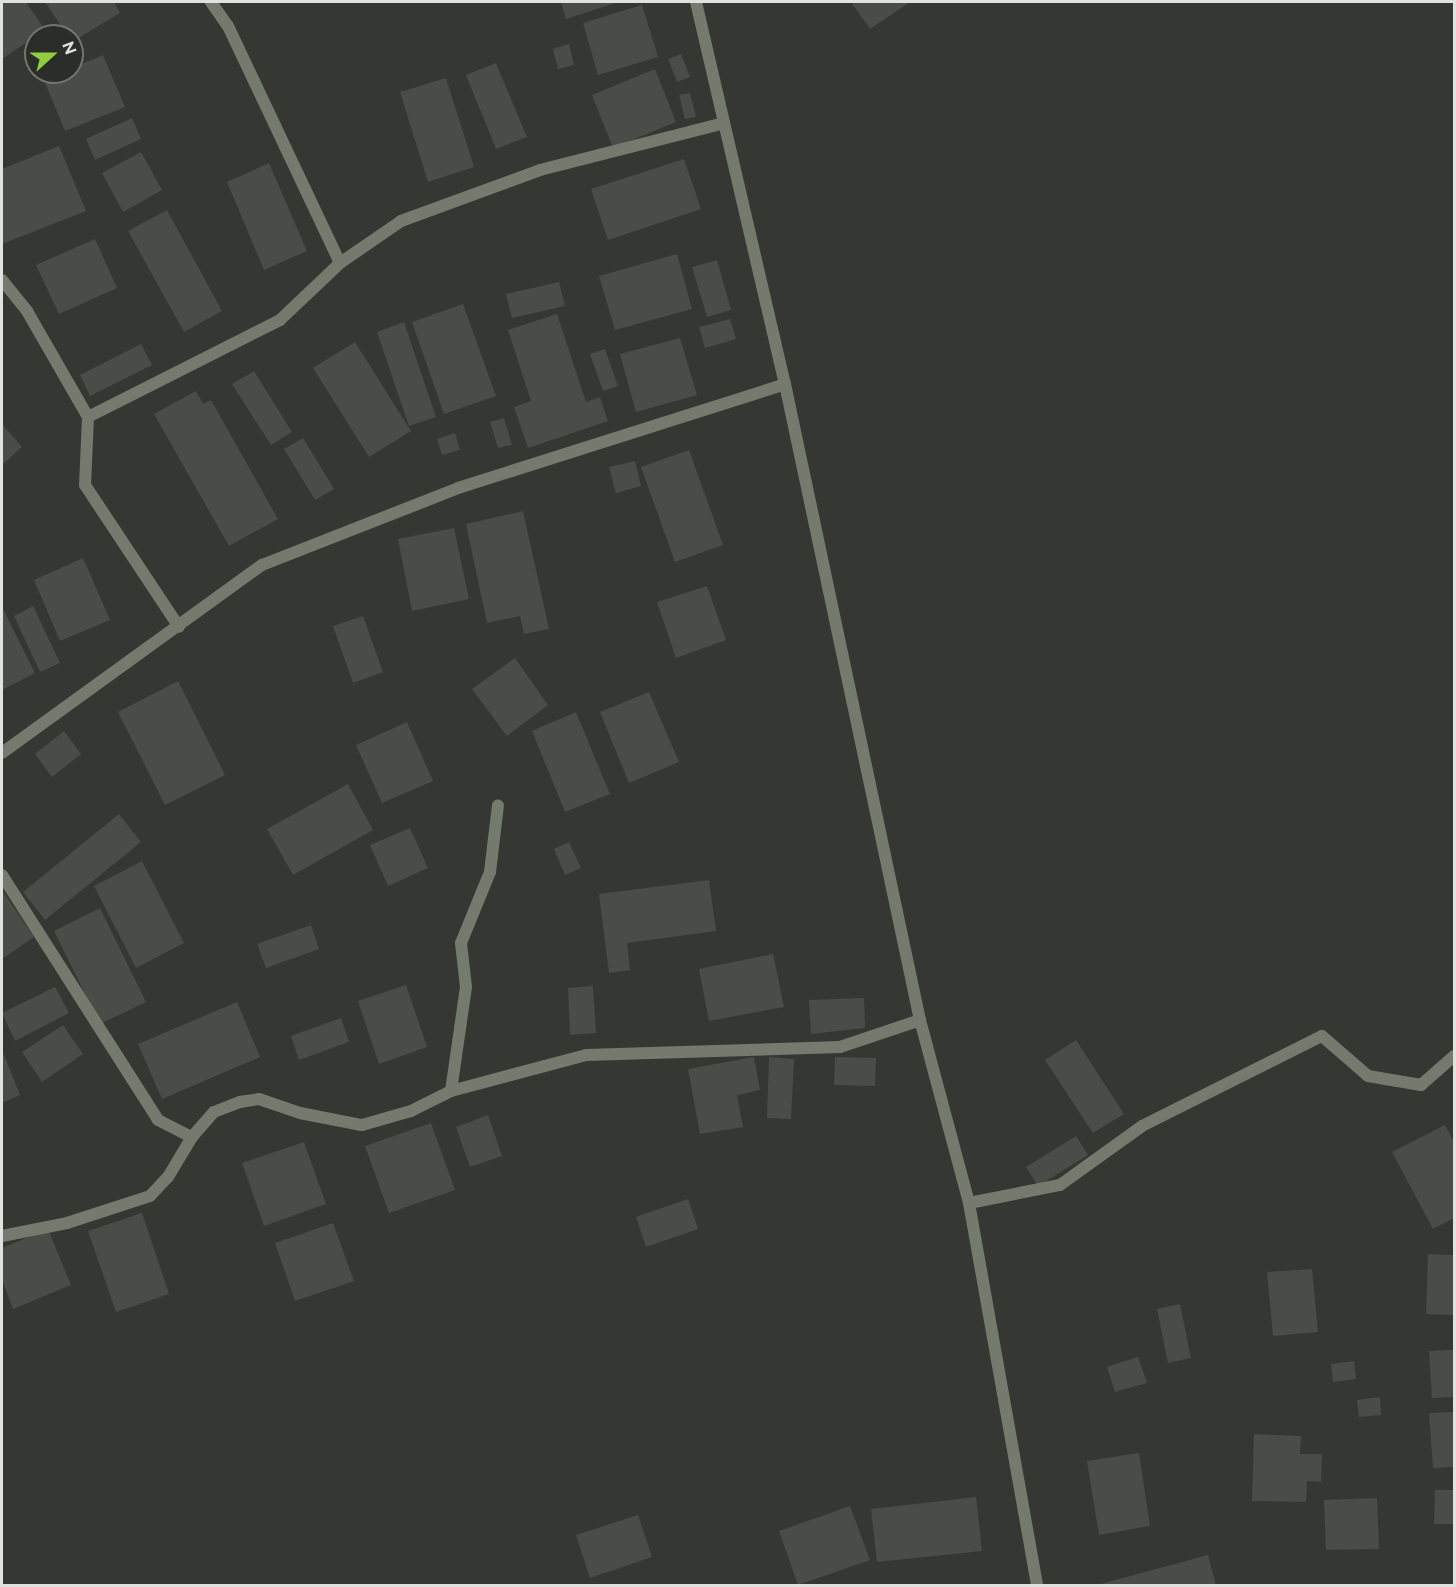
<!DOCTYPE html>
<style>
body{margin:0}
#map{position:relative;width:1456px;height:1587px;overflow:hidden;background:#353733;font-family:Raleway,sans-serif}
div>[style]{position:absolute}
.building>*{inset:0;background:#494c47}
.street>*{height:12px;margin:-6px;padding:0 6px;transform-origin:6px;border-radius:6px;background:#747a6e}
span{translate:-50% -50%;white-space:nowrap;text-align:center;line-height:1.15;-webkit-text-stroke:5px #2b2d29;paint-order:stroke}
.frame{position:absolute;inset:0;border:3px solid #e0e2df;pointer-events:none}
.north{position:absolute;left:24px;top:24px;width:60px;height:60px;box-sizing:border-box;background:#2b2d29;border:2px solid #737572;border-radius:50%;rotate:69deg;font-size:16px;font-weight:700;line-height:24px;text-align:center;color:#e0e2df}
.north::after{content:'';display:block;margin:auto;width:21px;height:27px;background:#90cd41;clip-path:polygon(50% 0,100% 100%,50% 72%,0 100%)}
</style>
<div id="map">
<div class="building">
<div style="clip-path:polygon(2px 2px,26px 2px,45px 30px,2px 59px)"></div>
<div style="clip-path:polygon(45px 2px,114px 2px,120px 13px,72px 42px)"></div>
<div style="clip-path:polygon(561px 2px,618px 2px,566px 19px)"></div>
<div style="clip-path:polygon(851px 2px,910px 2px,870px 29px)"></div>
<div style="clip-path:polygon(642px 5px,658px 57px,598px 75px,583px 23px)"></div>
<div style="clip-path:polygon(569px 44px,574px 65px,558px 69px,553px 49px)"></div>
<div style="clip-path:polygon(681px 54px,690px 77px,677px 82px,668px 59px)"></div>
<div style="clip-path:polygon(103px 55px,125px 107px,65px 131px,44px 80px)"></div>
<div style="clip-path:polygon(496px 63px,527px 137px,496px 149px,466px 75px)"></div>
<div style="clip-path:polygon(655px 69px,676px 122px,613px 148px,592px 95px)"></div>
<div style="clip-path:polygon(446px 78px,474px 167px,428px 182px,400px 92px)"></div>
<div style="clip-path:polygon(690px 93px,696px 117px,685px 119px,679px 95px)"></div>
<div style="clip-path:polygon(132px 118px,141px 139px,95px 160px,86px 139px)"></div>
<div style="clip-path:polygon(59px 146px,86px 211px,2px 244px,2px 169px)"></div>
<div style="clip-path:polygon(141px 152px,162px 190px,123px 212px,102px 173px)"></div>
<div style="clip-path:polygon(684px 159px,701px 209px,608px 240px,591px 189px)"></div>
<div style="clip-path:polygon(269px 163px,307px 251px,264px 270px,227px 182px)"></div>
<div style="clip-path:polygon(167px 210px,222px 311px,184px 332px,128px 231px)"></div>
<div style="clip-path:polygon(95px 239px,117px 288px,59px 314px,36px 265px)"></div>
<div style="clip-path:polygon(677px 254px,692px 309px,615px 330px,599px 276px)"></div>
<div style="clip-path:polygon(717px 260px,731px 310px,707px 317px,692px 267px)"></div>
<div style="clip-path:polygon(559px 282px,565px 306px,512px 318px,506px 294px)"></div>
<div style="clip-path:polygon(463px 304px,496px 396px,444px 414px,412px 322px)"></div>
<div style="clip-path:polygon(557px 314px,586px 402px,600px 397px,608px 421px,528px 448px,514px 407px,531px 401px,508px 330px)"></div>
<div style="clip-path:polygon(730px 319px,736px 339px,705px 348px,699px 327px)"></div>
<div style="clip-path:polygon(404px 322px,436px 417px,409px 426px,377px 332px)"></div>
<div style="clip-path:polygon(680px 338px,697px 395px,636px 412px,620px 354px)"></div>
<div style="clip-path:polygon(355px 342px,411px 431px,369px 457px,313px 368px)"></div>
<div style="clip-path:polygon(141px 344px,152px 365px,90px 396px,80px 375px)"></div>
<div style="clip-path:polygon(605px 349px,618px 386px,603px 391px,590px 354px)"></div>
<div style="clip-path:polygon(254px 371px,292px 432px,271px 445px,232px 384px)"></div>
<div style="clip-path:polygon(196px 391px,203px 404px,211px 400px,278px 519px,229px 546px,154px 414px)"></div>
<div style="clip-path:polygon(504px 418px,512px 445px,498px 448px,490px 422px)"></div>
<div style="clip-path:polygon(2px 424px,22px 447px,2px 465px)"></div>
<div style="clip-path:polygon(455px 433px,460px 450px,442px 455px,437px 439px)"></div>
<div style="clip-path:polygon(303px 438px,334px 489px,315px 500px,284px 449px)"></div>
<div style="clip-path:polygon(689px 450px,723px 545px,675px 562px,641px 467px)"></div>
<div style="clip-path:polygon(635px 461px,641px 486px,616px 493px,609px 467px)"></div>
<div style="clip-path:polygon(523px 511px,549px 629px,524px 634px,520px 616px,487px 623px,466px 524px)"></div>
<div style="clip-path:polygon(454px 528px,469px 599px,412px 611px,398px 539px)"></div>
<div style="clip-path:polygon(83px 558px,110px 620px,60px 641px,34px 580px)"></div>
<div style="clip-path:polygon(707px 586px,726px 640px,676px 658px,657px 602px)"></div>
<div style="clip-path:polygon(33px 606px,60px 663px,40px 672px,14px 616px)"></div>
<div style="clip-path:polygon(2px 607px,35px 673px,2px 690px)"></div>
<div style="clip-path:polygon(363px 616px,383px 672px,353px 683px,333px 626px)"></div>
<div style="clip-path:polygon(515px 658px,548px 705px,507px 736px,472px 689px)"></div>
<div style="clip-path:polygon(178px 681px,225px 775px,165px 805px,118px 712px)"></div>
<div style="clip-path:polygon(649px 692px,679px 762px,629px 783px,600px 712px)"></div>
<div style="clip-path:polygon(576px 712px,610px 794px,565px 812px,532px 731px)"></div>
<div style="clip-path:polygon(407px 722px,433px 781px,382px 803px,356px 745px)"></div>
<div style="clip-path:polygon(64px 731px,81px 754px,52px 777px,35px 754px)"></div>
<div style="clip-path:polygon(348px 784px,373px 830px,293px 875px,267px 829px)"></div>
<div style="clip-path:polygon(119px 814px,141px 842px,45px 920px,23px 892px)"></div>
<div style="clip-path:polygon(410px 828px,428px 868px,388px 886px,370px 845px)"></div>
<div style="clip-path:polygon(569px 842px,581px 868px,565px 875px,554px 849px)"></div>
<div style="clip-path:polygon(142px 861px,184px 943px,136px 968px,94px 886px)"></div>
<div style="clip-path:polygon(709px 880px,716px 931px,627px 943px,630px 970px,609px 973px,599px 894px)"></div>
<div style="clip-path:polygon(2px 890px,34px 937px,2px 959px)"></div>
<div style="clip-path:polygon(100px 908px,146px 1002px,100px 1024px,54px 931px)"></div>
<div style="clip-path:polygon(311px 925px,319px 949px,266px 968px,257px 944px)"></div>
<div style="clip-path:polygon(773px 954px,784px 1007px,709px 1021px,699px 969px)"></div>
<div style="clip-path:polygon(406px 985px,427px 1047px,379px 1064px,358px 1001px)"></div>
<div style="clip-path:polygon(593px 986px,596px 1033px,570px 1035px,568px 988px)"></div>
<div style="clip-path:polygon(55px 987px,69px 1013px,15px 1041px,2px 1013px)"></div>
<div style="clip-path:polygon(864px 998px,865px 1028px,811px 1034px,809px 1000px)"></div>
<div style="clip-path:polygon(237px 1002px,260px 1057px,162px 1099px,138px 1044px)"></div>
<div style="clip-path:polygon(341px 1018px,349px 1042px,299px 1060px,291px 1036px)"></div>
<div style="clip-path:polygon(63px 1025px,83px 1054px,42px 1082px,22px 1052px)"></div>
<div style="clip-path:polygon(1076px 1040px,1124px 1114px,1093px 1133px,1045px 1060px)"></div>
<div style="clip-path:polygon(2px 1050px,20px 1095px,2px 1103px)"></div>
<div style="clip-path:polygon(754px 1057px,760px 1090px,737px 1095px,743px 1127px,700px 1134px,688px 1069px)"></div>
<div style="clip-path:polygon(769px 1057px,794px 1059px,791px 1119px,767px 1118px)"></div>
<div style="clip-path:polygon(835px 1057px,876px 1058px,875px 1086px,834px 1085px)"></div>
<div style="clip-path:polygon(488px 1115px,502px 1156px,470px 1167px,456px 1127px)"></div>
<div style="clip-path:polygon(431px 1123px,455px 1190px,389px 1213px,365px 1146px)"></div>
<div style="clip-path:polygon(1445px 1125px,1454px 1142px,1454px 1218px,1433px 1229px,1392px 1152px)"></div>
<div style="clip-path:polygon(1076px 1136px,1088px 1155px,1038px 1186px,1026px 1167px)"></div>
<div style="clip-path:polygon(304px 1142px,326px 1204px,264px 1226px,242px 1163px)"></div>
<div style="clip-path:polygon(688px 1199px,698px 1229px,646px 1247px,636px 1217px)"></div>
<div style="clip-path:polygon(142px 1213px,169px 1294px,116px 1312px,88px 1231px)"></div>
<div style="clip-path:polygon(333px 1223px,354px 1281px,295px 1301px,275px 1243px)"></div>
<div style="clip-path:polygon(48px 1229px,71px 1285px,13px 1309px,2px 1280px,2px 1248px)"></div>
<div style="clip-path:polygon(1428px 1254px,1454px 1255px,1454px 1315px,1426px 1314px)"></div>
<div style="clip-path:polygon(1312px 1269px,1318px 1332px,1273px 1336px,1267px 1272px)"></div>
<div style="clip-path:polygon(1180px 1304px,1191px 1358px,1168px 1363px,1157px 1309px)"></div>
<div style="clip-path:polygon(1454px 1350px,1454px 1397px,1432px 1398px,1429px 1351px)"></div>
<div style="clip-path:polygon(1138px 1357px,1147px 1383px,1115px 1392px,1107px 1367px)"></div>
<div style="clip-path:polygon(1354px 1361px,1356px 1379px,1333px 1382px,1331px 1364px)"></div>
<div style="clip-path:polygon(1380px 1397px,1381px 1415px,1359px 1417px,1357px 1400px)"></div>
<div style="clip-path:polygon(1454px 1412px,1454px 1467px,1433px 1468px,1429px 1413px)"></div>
<div style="clip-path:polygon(1254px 1434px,1301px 1436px,1300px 1454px,1322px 1454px,1321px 1482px,1307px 1481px,1306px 1502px,1252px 1501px)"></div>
<div style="clip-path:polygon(1139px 1453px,1150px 1526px,1099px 1535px,1087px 1461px)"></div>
<div style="clip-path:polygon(1435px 1490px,1454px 1490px,1454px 1524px,1434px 1524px)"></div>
<div style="clip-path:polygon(976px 1497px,982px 1551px,877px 1562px,871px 1509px)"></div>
<div style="clip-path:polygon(1377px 1498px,1379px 1549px,1326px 1550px,1324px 1500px)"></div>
<div style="clip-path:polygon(850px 1506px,870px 1560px,798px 1585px,779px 1531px)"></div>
<div style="clip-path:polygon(638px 1515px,652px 1557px,590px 1578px,576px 1535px)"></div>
<div style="clip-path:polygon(1208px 1555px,1216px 1586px,1097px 1586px,1097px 1585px)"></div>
</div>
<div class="street">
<div style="left:211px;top:2px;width:29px;rotate:55deg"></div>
<div style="left:228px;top:26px;width:262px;rotate:64.7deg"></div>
<div style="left:696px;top:2px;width:392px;rotate:76.9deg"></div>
<div style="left:785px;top:384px;width:650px;rotate:78.02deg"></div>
<div style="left:920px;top:1020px;width:189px;rotate:75deg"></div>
<div style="left:969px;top:1203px;width:389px;rotate:79.9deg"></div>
<div style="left:2px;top:280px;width:40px;rotate:51deg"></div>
<div style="left:27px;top:311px;width:122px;rotate:60.1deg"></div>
<div style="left:88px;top:417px;width:68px;rotate:92.5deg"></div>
<div style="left:85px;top:485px;width:170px;rotate:56.5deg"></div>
<div style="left:88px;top:417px;width:215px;rotate:-26.8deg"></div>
<div style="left:280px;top:320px;width:83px;rotate:-43.5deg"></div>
<div style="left:340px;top:263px;width:74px;rotate:-34.5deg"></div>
<div style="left:401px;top:221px;width:148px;rotate:-20.1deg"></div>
<div style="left:540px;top:170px;width:190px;rotate:-14.3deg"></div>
<div style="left:2px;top:753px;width:321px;rotate:-35.9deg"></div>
<div style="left:262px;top:565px;width:211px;rotate:-21.4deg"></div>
<div style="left:458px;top:488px;width:343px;rotate:-17.6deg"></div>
<div style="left:2px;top:875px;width:290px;rotate:57.5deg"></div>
<div style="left:158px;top:1120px;width:38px;rotate:27deg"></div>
<div style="left:192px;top:1137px;width:33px;rotate:-49deg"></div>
<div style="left:214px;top:1112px;width:28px;rotate:-21deg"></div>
<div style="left:240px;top:1102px;width:19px;rotate:-9deg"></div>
<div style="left:259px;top:1099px;width:43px;rotate:18.9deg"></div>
<div style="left:300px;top:1113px;width:63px;rotate:11deg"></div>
<div style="left:362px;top:1125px;width:51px;rotate:-15.9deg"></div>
<div style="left:411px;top:1111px;width:45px;rotate:-26.6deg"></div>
<div style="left:451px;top:1091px;width:140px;rotate:-14.9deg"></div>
<div style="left:586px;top:1055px;width:254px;rotate:-1.8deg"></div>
<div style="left:840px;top:1047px;width:84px;rotate:-18.6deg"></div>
<div style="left:451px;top:1091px;width:105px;rotate:-81.8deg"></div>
<div style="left:466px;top:987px;width:44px;rotate:-96.5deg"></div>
<div style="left:461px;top:943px;width:77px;rotate:-67.8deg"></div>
<div style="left:490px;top:872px;width:67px;rotate:-83.2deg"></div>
<div style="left:969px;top:1203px;width:93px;rotate:-11.2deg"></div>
<div style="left:1060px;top:1185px;width:101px;rotate:-35.7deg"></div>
<div style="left:1142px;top:1126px;width:201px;rotate:-26.6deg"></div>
<div style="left:1322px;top:1036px;width:61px;rotate:41deg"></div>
<div style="left:1368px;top:1076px;width:54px;rotate:9.6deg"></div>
<div style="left:1421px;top:1085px;width:44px;rotate:-41.3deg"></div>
<div style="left:2px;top:1236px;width:66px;rotate:-11.3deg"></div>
<div style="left:67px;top:1223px;width:87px;rotate:-18deg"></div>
<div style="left:150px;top:1196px;width:26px;rotate:-47deg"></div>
<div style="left:168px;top:1177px;width:47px;rotate:-59deg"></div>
</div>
<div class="frame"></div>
<div class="north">N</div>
</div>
